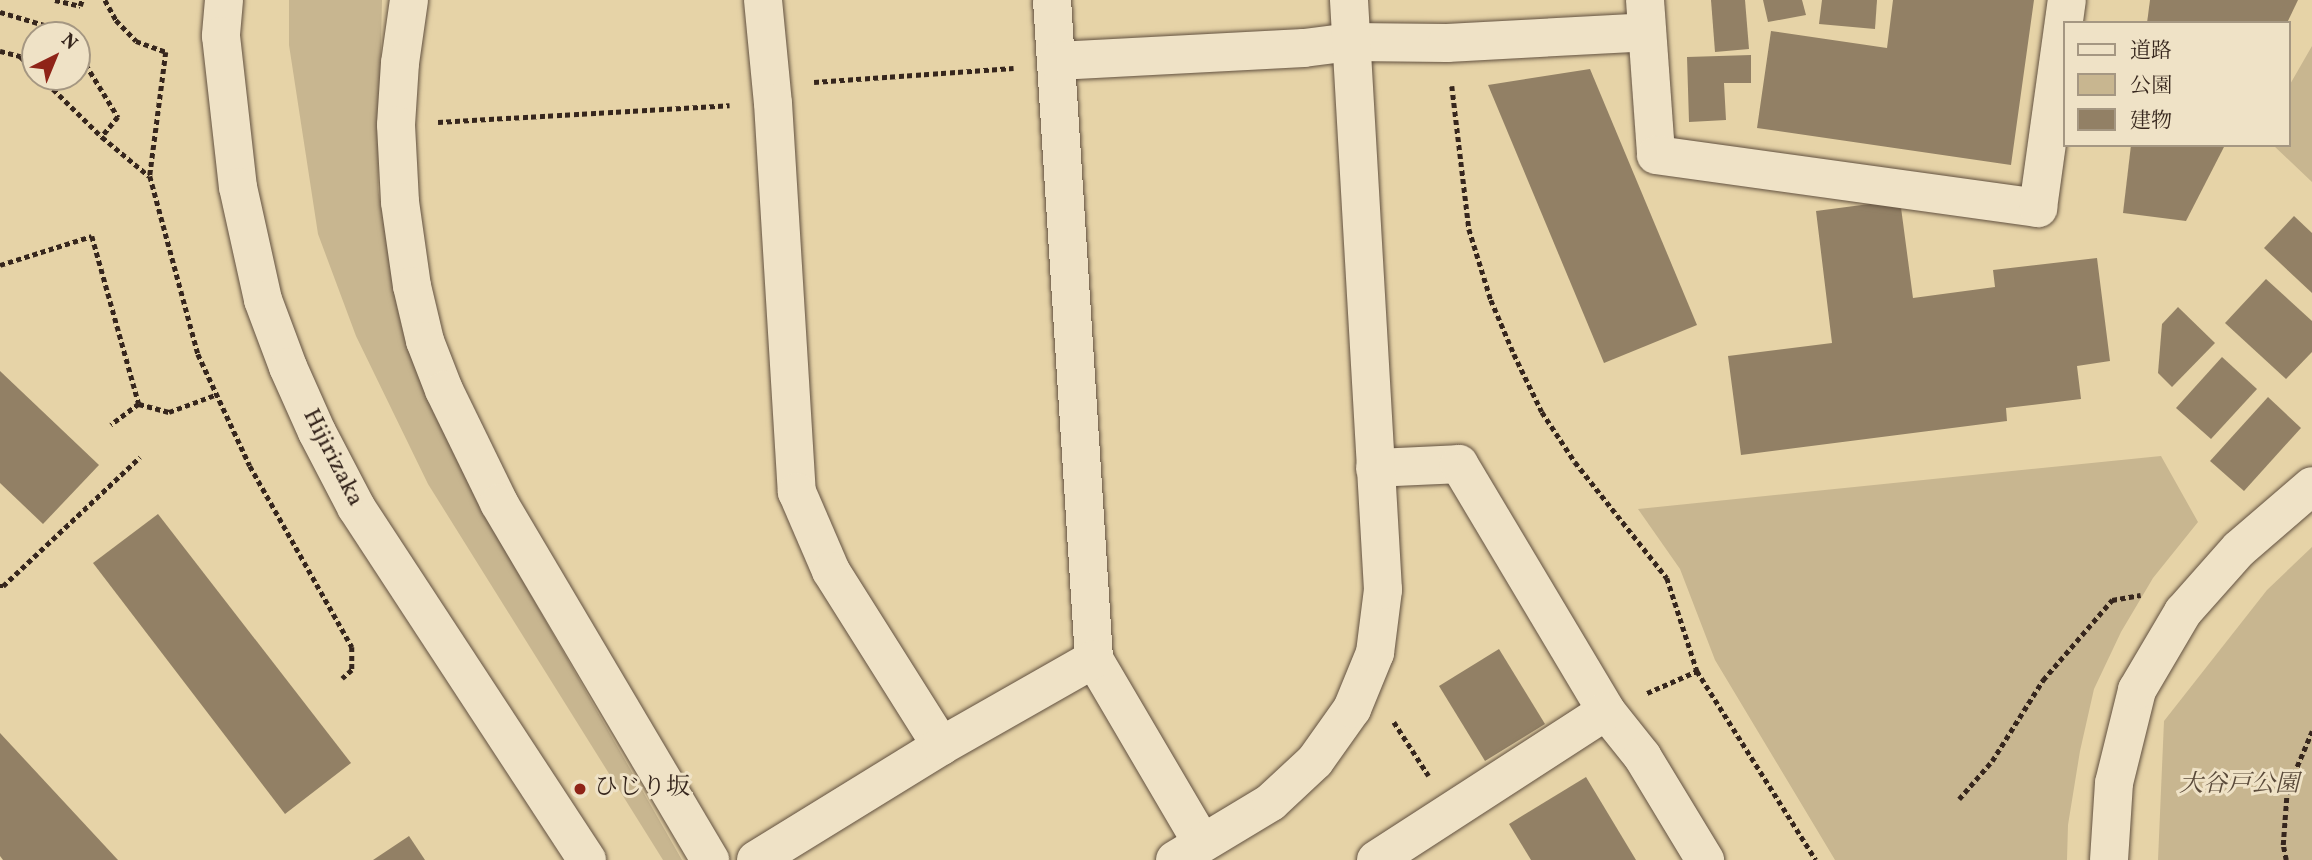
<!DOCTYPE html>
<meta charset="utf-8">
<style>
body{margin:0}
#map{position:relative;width:2312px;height:860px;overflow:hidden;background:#e6d3a7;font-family:Vollkorn,"Noto Serif JP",serif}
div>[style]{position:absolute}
.green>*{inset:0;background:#c8b690}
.building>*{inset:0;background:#928065}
.path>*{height:4.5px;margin-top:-2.25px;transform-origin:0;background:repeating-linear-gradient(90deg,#36261d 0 5px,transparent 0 8.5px)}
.roads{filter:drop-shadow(0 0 2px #625140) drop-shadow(0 0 2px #625140)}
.minor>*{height:38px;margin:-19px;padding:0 19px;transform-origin:19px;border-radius:19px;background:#efe2c6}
.dots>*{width:19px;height:19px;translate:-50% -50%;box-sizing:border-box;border:4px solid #efe2c6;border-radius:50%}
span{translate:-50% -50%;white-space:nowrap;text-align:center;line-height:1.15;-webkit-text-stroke:6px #efe2c6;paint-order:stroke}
.street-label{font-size:24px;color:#36261d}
.park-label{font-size:24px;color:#5a4a3a;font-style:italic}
.poi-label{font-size:24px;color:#36261d}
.left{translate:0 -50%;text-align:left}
.legend{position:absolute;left:2063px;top:21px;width:228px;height:126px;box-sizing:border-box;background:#efe2c6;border:2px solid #a59782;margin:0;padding:9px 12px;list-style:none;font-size:21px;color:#36261d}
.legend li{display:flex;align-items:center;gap:14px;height:35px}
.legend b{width:35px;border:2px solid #a59782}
.north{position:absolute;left:21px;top:21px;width:70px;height:70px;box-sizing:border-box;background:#efe2c6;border:2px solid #a59782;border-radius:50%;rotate:43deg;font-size:19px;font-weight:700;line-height:28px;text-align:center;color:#36261d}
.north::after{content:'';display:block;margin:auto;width:24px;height:32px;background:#8f2418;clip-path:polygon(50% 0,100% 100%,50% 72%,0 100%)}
</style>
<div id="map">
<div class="green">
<div style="clip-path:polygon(289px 0,382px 0,378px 189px,389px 252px,480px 506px,682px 860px,663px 860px,428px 484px,356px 336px,318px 234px,289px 45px)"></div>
<div style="clip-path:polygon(2312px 46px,2312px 182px,2273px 145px,2289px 145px,2289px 86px)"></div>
<div style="clip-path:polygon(2161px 456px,2198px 522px,2153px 578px,2121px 632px,2094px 689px,2080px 751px,2068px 825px,2067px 860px,1835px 860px,1715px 660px,1680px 569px,1638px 509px)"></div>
<div style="clip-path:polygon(2312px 547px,2312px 860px,2158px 860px,2164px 721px,2267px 590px)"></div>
</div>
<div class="building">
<div style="clip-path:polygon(1711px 0,1745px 0,1749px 49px,1715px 52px)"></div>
<div style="clip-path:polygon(1763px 0,1802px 0,1806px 15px,1768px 22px)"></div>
<div style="clip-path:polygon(1822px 0,1877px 0,1875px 29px,1819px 24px)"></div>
<div style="clip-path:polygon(1893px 0,2034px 0,2011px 165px,1757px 128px,1771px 31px,1887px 48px)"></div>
<div style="clip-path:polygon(2150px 0,2298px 0,2287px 23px,2147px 23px)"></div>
<div style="clip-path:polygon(1751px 55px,1751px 83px,1724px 83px,1726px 120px,1689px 122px,1687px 57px)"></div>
<div style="clip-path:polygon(1590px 69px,1697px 325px,1604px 363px,1488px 85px)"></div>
<div style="clip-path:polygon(2131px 145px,2225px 145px,2186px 221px,2123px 213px)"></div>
<div style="clip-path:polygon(1900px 200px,1913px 298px,1995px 287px,1993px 270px,2097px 258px,2110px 361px,2077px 366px,2081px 399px,2006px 408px,2007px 421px,1741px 455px,1728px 356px,1832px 343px,1816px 211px)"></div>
<div style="clip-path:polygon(2294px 216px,2312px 233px,2312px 293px,2264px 248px)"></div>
<div style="clip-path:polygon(2266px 279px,2312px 321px,2312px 352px,2286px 379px,2225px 323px)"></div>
<div style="clip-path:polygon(2178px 307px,2215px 343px,2172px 387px,2158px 373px,2162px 324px)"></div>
<div style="clip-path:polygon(2222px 357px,2257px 389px,2211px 439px,2176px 408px)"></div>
<div style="clip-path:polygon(0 371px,99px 465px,43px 524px,0 483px)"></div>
<div style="clip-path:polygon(2268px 397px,2301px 428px,2244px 491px,2210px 461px)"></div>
<div style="clip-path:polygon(158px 514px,351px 763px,285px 814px,93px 563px)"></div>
<div style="clip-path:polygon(1499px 649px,1545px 724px,1485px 761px,1439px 686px)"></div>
<div style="clip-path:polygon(0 733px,118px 860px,3px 860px,0 856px)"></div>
<div style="clip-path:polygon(1586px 777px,1636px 860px,1531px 860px,1509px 824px)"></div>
<div style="clip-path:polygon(409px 836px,425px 860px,373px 860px)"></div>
</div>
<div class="path">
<div style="left:55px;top:0;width:26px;rotate:13deg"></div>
<div style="left:80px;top:6px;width:6px;rotate:-72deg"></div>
<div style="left:105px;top:0;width:23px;rotate:61deg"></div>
<div style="left:116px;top:20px;width:29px;rotate:46deg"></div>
<div style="left:136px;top:41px;width:32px;rotate:20deg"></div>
<div style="left:166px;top:52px;width:125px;rotate:97.4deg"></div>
<div style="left:150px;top:176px;width:184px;rotate:74.9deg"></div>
<div style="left:198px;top:354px;width:123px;rotate:65.1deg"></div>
<div style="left:250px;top:466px;width:208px;rotate:60.6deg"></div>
<div style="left:352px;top:647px;width:23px;rotate:90deg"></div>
<div style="left:352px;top:670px;width:13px;rotate:138deg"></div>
<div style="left:0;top:12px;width:68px;rotate:16.3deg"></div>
<div style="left:65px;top:31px;width:4px;rotate:63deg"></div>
<div style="left:77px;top:50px;width:79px;rotate:58.5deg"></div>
<div style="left:118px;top:117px;width:26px;rotate:129deg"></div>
<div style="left:0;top:51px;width:21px;rotate:14deg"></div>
<div style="left:20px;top:56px;width:21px;rotate:45deg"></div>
<div style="left:41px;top:77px;width:86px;rotate:44.5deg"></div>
<div style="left:102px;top:137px;width:61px;rotate:39.7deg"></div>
<div style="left:814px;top:82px;width:200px;rotate:-4deg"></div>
<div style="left:1452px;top:86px;width:144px;rotate:83.2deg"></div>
<div style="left:1469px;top:229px;width:74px;rotate:72.8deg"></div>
<div style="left:1491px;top:300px;width:59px;rotate:66.9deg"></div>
<div style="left:1514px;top:354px;width:64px;rotate:64.2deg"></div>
<div style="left:1542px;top:412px;width:60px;rotate:56.6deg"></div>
<div style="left:1575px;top:462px;width:148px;rotate:51.6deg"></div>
<div style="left:1667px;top:578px;width:98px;rotate:72.1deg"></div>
<div style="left:1697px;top:671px;width:223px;rotate:57.8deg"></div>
<div style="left:438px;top:122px;width:292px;rotate:-3.3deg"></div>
<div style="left:0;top:265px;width:96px;rotate:-17.5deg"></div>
<div style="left:92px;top:236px;width:174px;rotate:74.4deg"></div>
<div style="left:139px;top:404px;width:35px;rotate:143deg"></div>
<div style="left:139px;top:404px;width:31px;rotate:15deg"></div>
<div style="left:169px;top:412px;width:49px;rotate:-20.3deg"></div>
<div style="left:0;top:586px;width:3px"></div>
<div style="left:3px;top:586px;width:188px;rotate:-43.3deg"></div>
<div style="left:1647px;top:693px;width:55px;rotate:-23.7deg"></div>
<div style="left:1394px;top:722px;width:64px;rotate:57.1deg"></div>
<div style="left:1959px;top:799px;width:50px;rotate:-49deg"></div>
<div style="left:1992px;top:761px;width:96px;rotate:-57.8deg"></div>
<div style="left:2043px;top:680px;width:106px;rotate:-49.2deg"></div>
<div style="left:2112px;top:600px;width:29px;rotate:-10deg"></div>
<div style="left:2286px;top:860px;width:15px;rotate:-101deg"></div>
<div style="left:2283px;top:845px;width:55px;rotate:-85.8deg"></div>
<div style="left:2287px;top:790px;width:64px;rotate:-67deg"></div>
</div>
<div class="roads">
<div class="minor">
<div style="left:224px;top:0;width:36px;rotate:95deg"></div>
<div style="left:221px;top:36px;width:152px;rotate:83.6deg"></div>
<div style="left:238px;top:187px;width:116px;rotate:77.5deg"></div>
<div style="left:263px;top:300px;width:72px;rotate:69.5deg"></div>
<div style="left:288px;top:367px;width:71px;rotate:66deg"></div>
<div style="left:317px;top:432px;width:85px;rotate:62.5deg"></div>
<div style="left:356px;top:507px;width:422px;rotate:56.8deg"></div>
<div style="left:409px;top:0;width:64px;rotate:98.1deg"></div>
<div style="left:400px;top:63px;width:62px;rotate:93.7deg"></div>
<div style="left:396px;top:125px;width:77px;rotate:87deg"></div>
<div style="left:400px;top:202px;width:85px;rotate:81.9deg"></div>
<div style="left:412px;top:286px;width:57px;rotate:76.7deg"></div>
<div style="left:425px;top:341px;width:53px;rotate:68.8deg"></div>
<div style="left:444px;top:390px;width:126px;rotate:64deg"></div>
<div style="left:499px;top:503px;width:415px;rotate:59.4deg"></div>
<div style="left:763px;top:0;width:103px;rotate:84.5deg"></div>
<div style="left:773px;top:103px;width:390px;rotate:86.5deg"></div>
<div style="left:797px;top:492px;width:86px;rotate:66.7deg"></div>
<div style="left:831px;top:571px;width:207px;rotate:57.8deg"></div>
<div style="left:1052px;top:0;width:660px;rotate:86.35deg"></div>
<div style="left:1094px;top:659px;width:213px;rotate:59.6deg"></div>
<div style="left:1645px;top:0;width:155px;rotate:85.9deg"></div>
<div style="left:1656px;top:155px;width:386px;rotate:7.9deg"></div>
<div style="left:2038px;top:208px;width:210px;rotate:-82.1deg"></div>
<div style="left:1057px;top:61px;width:247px;rotate:-3deg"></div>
<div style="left:1304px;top:48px;width:47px;rotate:-7.3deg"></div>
<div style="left:1351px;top:42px;width:96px;rotate:0.6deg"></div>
<div style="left:1447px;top:43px;width:200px;rotate:-3.1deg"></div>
<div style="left:1375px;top:468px;width:84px;rotate:-2.7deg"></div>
<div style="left:1459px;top:464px;width:287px;rotate:59.2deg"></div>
<div style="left:1606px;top:711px;width:58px;rotate:51.3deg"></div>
<div style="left:1642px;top:756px;width:122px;rotate:58.8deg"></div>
<div style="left:756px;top:860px;width:217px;rotate:-31.6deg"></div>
<div style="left:941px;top:746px;width:176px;rotate:-29.6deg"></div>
<div style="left:1175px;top:860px;width:112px;rotate:-31.1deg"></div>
<div style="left:1271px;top:802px;width:60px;rotate:-43deg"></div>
<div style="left:1315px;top:761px;width:64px;rotate:-54.6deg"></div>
<div style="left:1352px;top:709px;width:61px;rotate:-67.7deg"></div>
<div style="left:1375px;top:653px;width:64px;rotate:-82.8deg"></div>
<div style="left:1383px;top:590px;width:591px;rotate:-93.3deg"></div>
<div style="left:1376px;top:860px;width:274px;rotate:-32.9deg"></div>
<div style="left:2109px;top:860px;width:77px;rotate:-86.3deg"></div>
<div style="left:2114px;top:783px;width:96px;rotate:-76.1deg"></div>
<div style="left:2137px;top:690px;width:91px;rotate:-59.5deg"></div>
<div style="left:2183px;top:612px;width:84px;rotate:-48.4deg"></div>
<div style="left:2239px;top:549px;width:96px;rotate:-40.8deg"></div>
</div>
</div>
<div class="dots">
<div style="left:580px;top:789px;background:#8f2418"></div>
</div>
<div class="street-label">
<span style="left:332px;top:458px;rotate:63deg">Hijirizaka</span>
</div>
<div class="park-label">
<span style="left:2239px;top:786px">大谷戸公園</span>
</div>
<div class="poi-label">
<span class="left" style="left:594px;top:789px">ひじり坂</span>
</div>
<ul class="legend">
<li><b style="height:9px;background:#efe2c6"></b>道路</li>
<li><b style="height:19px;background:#c8b690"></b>公園</li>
<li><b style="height:19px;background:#928065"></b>建物</li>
</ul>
<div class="north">N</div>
</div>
